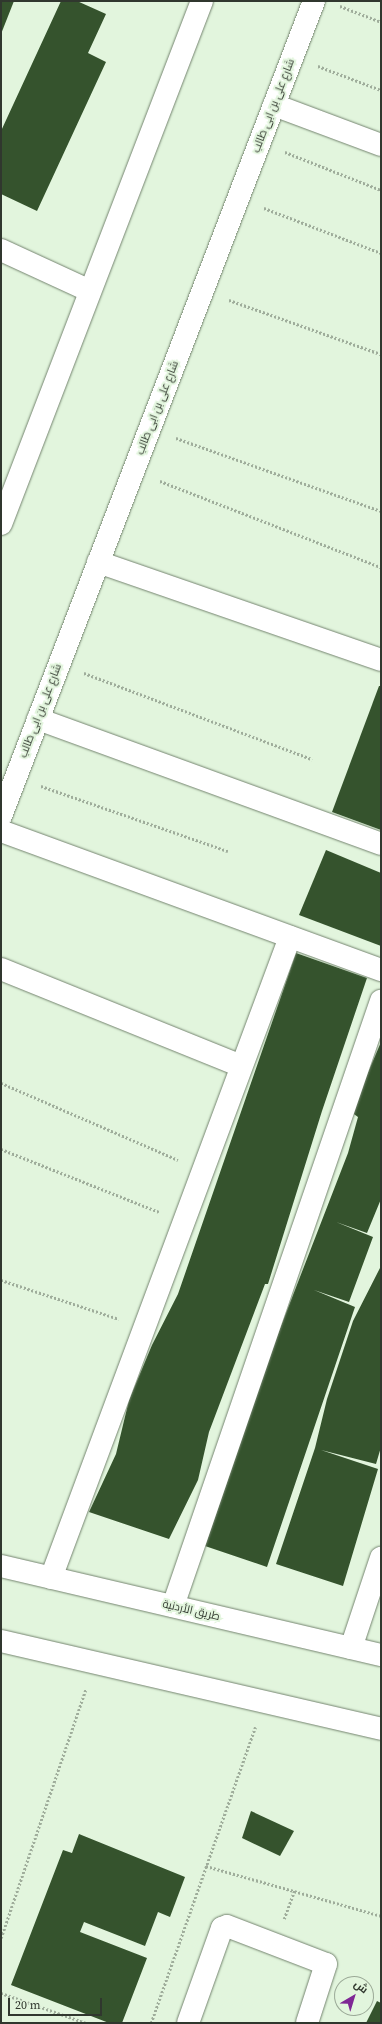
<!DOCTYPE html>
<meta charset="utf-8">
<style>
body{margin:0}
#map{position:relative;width:382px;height:2024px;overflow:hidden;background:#e2f5dd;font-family:"Source Serif 4",Cairo,serif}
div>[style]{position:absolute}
.building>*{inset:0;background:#35532d}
.path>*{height:2.5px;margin-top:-1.25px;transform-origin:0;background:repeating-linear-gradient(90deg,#9fad9b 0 2px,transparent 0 4px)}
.roads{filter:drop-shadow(0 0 1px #74846f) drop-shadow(0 0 1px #74846f)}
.minor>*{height:22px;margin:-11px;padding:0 11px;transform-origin:11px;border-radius:11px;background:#fff}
span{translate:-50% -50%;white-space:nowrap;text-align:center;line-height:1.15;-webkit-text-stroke:4px #e2f5dd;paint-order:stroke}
.street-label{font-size:11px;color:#30372e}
.frame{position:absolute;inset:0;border:2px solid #30372e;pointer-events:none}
.north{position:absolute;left:334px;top:1976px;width:40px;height:40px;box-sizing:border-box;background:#e2f5dd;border:1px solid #9ba997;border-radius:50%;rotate:38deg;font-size:11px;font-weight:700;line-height:16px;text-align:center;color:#30372e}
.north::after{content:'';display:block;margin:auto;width:14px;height:18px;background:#7f2795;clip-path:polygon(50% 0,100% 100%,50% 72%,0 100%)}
.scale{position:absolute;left:8px;top:1998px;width:94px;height:18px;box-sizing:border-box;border:2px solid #30372e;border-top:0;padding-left:5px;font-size:12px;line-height:14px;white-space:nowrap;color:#30372e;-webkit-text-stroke:3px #e2f5dd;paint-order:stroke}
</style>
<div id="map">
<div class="building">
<div style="clip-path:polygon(1px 1px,14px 1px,1px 34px)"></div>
<div style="clip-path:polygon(61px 1px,77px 1px,106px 14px,88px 53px,106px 62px,37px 211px,1px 194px,1px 131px)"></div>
<div style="clip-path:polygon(379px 686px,381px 686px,381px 830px,332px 812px)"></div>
<div style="clip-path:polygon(326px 850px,381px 873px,381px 946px,299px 915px)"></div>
<div style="clip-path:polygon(296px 953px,367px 978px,322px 1111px,268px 1284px,265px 1284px,209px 1432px,198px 1480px,169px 1539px,89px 1512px,116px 1454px,129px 1400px,152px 1345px,178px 1294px)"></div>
<div style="clip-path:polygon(381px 1042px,381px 1199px,367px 1233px,336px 1222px,373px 1237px,349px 1302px,314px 1290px,355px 1307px,267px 1567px,205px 1546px,274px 1344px,348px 1153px,358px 1117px,351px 1112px)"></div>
<div style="clip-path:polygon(381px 1266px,381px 1447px,376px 1464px,321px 1450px,378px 1469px,343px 1586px,276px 1564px,315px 1448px,327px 1399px,353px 1321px)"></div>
<div style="clip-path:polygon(251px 1811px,294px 1831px,280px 1856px,242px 1838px)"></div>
<div style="clip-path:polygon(79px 1834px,185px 1877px,170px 1917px,158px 1912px,145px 1946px,84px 1922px,80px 1932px,147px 1958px,122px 2023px,109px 2023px,11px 1985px,63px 1850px,72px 1853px)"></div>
<div style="clip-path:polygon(377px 2001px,381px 2003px,381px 2023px,366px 2023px)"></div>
</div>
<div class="path">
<div style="left:340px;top:6px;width:44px;rotate:21.3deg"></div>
<div style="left:318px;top:66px;width:67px;rotate:20.9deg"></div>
<div style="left:285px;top:152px;width:103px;rotate:21.6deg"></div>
<div style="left:264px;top:208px;width:125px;rotate:21deg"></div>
<div style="left:229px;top:300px;width:161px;rotate:19.6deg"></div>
<div style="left:176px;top:438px;width:218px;rotate:19.6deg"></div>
<div style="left:160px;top:481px;width:237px;rotate:21.3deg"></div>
<div style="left:84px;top:673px;width:244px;rotate:20.7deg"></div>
<div style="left:41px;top:786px;width:198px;rotate:19.2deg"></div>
<div style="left:1px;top:1083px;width:193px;rotate:23.5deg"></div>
<div style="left:1px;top:1149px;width:170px;rotate:21.7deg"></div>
<div style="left:1px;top:1280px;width:124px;rotate:18.3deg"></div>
<div style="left:206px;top:1866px;width:182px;rotate:15.9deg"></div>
<div style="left:284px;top:1919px;width:30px;rotate:-70deg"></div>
<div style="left:1px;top:1938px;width:263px;rotate:-71.2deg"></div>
<div style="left:1px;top:1993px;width:90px;rotate:19.4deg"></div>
<div style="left:151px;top:2023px;width:314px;rotate:-70.6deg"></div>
</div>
<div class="roads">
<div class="minor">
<div style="left:274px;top:105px;width:114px;rotate:20.5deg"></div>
<div style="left:1px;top:250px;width:98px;rotate:24.7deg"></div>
<div style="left:1px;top:524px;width:560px;rotate:-68.98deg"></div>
<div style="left:98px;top:562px;width:299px;rotate:19.1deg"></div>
<div style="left:38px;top:719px;width:365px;rotate:20deg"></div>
<div style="left:1px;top:816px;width:873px;rotate:-68.99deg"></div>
<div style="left:1px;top:831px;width:405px;rotate:20.1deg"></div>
<div style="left:1px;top:969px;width:259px;rotate:22deg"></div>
<div style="left:1px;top:1566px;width:390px;rotate:13.2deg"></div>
<div style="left:51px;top:1578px;width:684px;rotate:-69.55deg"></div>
<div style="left:173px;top:1606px;width:640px;rotate:-71.03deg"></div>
<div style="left:1px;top:1641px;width:390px;rotate:13deg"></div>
<div style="left:351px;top:1648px;width:95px;rotate:-71.6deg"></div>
<div style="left:188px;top:2023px;width:101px;rotate:-70.3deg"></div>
<div style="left:222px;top:1928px;width:5px;rotate:-22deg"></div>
<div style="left:227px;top:1926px;width:106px;rotate:21deg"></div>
<div style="left:326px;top:1964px;width:62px;rotate:107.9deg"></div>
</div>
</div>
<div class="street-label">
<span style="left:274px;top:106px;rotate:-69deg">شارع على بن ابى طالب</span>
<span style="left:158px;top:408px;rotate:-69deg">شارع على بن ابى طالب</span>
<span style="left:41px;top:711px;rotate:-69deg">شارع على بن ابى طالب</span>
<span style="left:191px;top:1611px;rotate:13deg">طريق الأردنية</span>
</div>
<div class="frame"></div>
<div class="north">ش</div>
<div class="scale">20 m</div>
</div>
